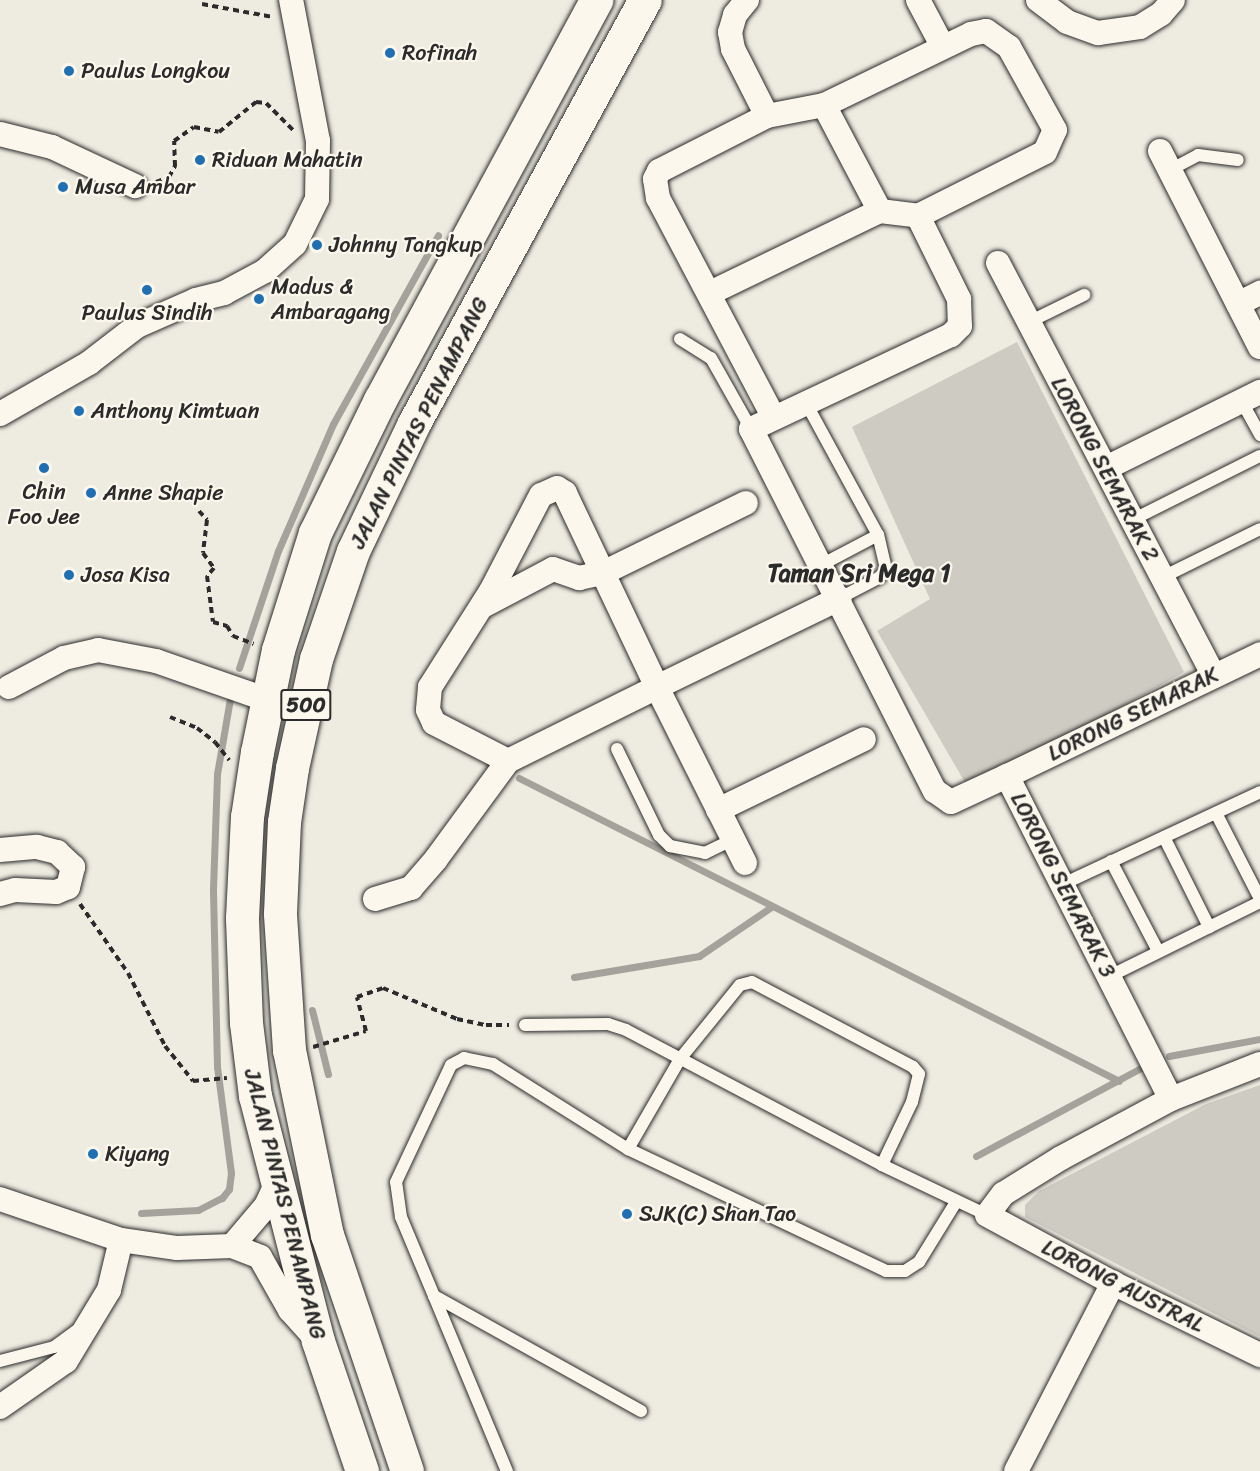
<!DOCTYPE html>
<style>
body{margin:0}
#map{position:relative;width:1260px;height:1471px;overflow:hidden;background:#eeebe0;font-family:Sriracha,sans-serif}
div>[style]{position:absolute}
.green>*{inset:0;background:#cecbc2}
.stream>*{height:7px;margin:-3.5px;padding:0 3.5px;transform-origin:3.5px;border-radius:3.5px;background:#a4a29a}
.path>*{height:4px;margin-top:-2px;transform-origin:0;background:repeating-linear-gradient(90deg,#2b2b2b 0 6px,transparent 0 10.5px)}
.roads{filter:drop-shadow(0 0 2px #2b2b2b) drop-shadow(0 0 2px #2b2b2b)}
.lane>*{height:12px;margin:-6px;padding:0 6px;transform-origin:6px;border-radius:6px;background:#fbf7ec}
.street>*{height:24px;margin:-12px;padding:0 12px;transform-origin:12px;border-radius:12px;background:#fbf7ec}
.primary>*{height:33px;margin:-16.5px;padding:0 16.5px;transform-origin:16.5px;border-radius:16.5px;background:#fbf7ec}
.dots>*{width:16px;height:16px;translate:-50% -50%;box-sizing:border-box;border:3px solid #fbf7ec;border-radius:50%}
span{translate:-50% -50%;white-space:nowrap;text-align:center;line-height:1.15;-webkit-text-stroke:4.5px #fbf7ec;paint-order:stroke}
.shield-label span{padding:2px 4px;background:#fbf7ec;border:2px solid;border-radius:4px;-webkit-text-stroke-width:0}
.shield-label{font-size:21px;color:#2b2b2b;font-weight:700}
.poi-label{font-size:22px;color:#2b2b2b}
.left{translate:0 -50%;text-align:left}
.street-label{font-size:22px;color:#2b2b2b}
.neighbourhood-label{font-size:24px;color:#2b2b2b;font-weight:700}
</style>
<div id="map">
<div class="green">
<div style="clip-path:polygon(1017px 342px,1184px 672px,970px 791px,877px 631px,930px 599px,852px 427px)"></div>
<div style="clip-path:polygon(1260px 1085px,1260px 1337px,1025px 1217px,1025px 1205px,1039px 1191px,1206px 1104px)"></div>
</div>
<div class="stream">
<div style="left:239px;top:668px;width:123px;rotate:-71.6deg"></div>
<div style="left:278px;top:551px;width:138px;rotate:-66.6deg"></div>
<div style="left:333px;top:424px;width:216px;rotate:-60.9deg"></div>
<div style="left:519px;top:778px;width:672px;rotate:26.79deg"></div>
<div style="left:574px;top:977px;width:127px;rotate:-9.5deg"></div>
<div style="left:699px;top:956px;width:87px;rotate:-34.2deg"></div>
<div style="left:312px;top:1010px;width:66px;rotate:76deg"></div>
<div style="left:1169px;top:1056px;width:93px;rotate:-10.6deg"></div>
<div style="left:976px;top:1156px;width:189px;rotate:-28.1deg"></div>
<div style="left:141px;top:1213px;width:57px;rotate:-3deg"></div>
<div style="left:198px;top:1210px;width:27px;rotate:-27deg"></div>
<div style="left:222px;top:1198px;width:11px;rotate:-52deg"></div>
<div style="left:229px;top:1189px;width:16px;rotate:-83deg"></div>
<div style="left:231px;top:1173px;width:107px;rotate:-97.5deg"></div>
<div style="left:217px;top:1067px;width:178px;rotate:-91.3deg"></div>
<div style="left:213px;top:889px;width:115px;rotate:-88deg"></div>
<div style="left:217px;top:774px;width:82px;rotate:-80.2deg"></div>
</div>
<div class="path">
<div style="left:202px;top:4px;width:72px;rotate:10.4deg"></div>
<div style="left:156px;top:182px;width:14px;rotate:-21deg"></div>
<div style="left:169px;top:177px;width:13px;rotate:-61deg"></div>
<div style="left:175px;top:166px;width:25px;rotate:-92deg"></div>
<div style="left:174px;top:141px;width:24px;rotate:-35deg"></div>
<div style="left:194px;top:127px;width:25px;rotate:11deg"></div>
<div style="left:219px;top:132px;width:48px;rotate:-39deg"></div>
<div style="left:256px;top:102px;width:10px;rotate:6deg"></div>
<div style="left:266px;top:103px;width:38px;rotate:45deg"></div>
<div style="left:199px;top:511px;width:12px;rotate:48deg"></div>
<div style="left:207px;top:520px;width:33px;rotate:97deg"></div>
<div style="left:203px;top:553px;width:19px;rotate:54deg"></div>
<div style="left:214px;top:568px;width:11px;rotate:131deg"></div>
<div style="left:207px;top:576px;width:46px;rotate:82.6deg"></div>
<div style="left:213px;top:622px;width:15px;rotate:16deg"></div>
<div style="left:227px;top:626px;width:12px;rotate:59deg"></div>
<div style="left:233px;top:636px;width:22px;rotate:21deg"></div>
<div style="left:170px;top:717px;width:29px;rotate:22deg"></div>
<div style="left:197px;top:728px;width:23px;rotate:38deg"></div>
<div style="left:215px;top:742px;width:23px;rotate:52deg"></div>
<div style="left:80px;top:904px;width:84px;rotate:55.2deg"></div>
<div style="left:128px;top:973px;width:82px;rotate:63.1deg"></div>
<div style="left:165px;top:1046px;width:45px;rotate:51.3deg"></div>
<div style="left:193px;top:1081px;width:34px;rotate:-5deg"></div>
<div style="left:313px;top:1047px;width:55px;rotate:-16.8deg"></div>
<div style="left:366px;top:1031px;width:35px;rotate:-105deg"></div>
<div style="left:357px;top:997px;width:28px;rotate:-19deg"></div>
<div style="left:383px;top:988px;width:80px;rotate:22.7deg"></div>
<div style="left:457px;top:1019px;width:30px;rotate:12deg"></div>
<div style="left:486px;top:1025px;width:23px"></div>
</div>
<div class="roads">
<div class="lane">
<div style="left:1170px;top:170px;width:32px;rotate:-28deg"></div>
<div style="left:1198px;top:155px;width:40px;rotate:7.1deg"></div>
<div style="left:1027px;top:323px;width:64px;rotate:-26.2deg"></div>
<div style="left:680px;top:339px;width:36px;rotate:32deg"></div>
<div style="left:711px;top:358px;width:81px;rotate:60.6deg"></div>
<div style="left:1242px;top:402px;width:38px;rotate:61deg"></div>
<div style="left:806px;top:403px;width:150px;rotate:61.4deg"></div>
<div style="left:878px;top:535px;width:62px;rotate:152.2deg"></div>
<div style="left:1132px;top:520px;width:143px;rotate:-26.6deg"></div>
<div style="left:1163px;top:577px;width:108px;rotate:-26.3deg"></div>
<div style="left:840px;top:598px;width:45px;rotate:-27.7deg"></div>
<div style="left:880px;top:577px;width:10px;rotate:-53deg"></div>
<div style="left:886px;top:569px;width:35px;rotate:-103deg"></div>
<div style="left:617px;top:749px;width:96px;rotate:64deg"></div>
<div style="left:659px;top:835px;width:16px;rotate:45deg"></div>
<div style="left:670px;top:846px;width:36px;rotate:11deg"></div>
<div style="left:705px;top:853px;width:30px;rotate:-26deg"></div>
<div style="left:1216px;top:813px;width:97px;rotate:62.9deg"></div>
<div style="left:1164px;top:837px;width:101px;rotate:63.4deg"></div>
<div style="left:1111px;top:861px;width:102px;rotate:62.4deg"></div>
<div style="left:1061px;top:885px;width:220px;rotate:-25deg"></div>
<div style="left:1110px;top:976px;width:167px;rotate:-26.3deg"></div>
<div style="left:525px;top:1025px;width:83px;rotate:-0.7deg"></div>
<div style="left:608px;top:1024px;width:19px;rotate:18deg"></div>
<div style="left:626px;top:1030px;width:289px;rotate:27.8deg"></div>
<div style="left:882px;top:1165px;width:116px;rotate:25.5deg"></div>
<div style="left:628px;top:1149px;width:104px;rotate:-60deg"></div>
<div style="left:680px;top:1059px;width:95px;rotate:-51deg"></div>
<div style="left:740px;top:985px;width:12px;rotate:-14deg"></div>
<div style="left:752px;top:982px;width:182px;rotate:27.8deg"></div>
<div style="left:913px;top:1067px;width:9px;rotate:49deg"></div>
<div style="left:919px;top:1074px;width:29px;rotate:104deg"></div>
<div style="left:912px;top:1102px;width:70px;rotate:115.5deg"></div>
<div style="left:434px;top:1296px;width:190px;rotate:67.4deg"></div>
<div style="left:0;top:1361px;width:56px;rotate:-14.5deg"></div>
<div style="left:54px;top:1347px;width:27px;rotate:-36deg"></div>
<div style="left:641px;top:1411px;width:237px;rotate:-150.9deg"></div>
<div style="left:434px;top:1296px;width:86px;rotate:-112.7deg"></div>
<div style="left:401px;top:1217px;width:35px;rotate:-98deg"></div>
<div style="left:396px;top:1182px;width:129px;rotate:-64.8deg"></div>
<div style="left:451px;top:1065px;width:15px;rotate:-28deg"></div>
<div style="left:464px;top:1058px;width:30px;rotate:12deg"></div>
<div style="left:493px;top:1064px;width:160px;rotate:32.2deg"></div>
<div style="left:628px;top:1149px;width:285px;rotate:25.3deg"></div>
<div style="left:886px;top:1271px;width:19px"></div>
<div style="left:905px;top:1271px;width:17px;rotate:-33deg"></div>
<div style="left:919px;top:1262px;width:70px;rotate:-58.3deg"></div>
</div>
<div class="street">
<div style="left:747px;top:0;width:19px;rotate:129deg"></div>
<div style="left:735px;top:15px;width:18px;rotate:106deg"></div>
<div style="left:730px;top:32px;width:17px;rotate:80deg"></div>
<div style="left:733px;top:49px;width:75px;rotate:63.1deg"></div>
<div style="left:918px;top:0;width:53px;rotate:62deg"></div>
<div style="left:1038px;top:0;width:36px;rotate:37deg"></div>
<div style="left:1067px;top:22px;width:33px;rotate:20deg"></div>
<div style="left:1098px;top:33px;width:42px;rotate:-8.1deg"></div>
<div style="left:1140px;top:27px;width:25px;rotate:-32deg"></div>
<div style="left:1161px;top:14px;width:18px;rotate:-49deg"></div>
<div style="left:0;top:134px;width:54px;rotate:14deg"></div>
<div style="left:52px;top:147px;width:92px;rotate:25.2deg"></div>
<div style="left:1160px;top:151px;width:220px;rotate:63deg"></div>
<div style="left:918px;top:216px;width:93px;rotate:63.7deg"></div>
<div style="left:959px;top:299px;width:27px;rotate:88deg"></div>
<div style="left:960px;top:326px;width:13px;rotate:135deg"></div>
<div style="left:951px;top:335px;width:221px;rotate:154.8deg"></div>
<div style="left:751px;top:429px;width:406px;rotate:63.1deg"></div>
<div style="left:935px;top:791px;width:19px;rotate:35deg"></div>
<div style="left:951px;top:802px;width:62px;rotate:-24.9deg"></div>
<div style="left:1007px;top:776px;width:362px;rotate:63.1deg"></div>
<div style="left:998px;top:263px;width:464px;rotate:62.4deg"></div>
<div style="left:710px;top:293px;width:189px;rotate:-25.8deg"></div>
<div style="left:1238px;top:304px;width:25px;rotate:-27deg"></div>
<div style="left:0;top:414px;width:103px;rotate:-29.8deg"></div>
<div style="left:89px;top:363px;width:61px;rotate:-37.6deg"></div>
<div style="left:137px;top:326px;width:64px;rotate:-23.8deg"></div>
<div style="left:196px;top:300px;width:29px;rotate:-14deg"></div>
<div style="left:224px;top:293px;width:47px;rotate:-28.2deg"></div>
<div style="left:265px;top:271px;width:40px;rotate:-42deg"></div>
<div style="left:295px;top:244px;width:50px;rotate:-63.9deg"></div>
<div style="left:317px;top:199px;width:58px;rotate:-89deg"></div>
<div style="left:318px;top:141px;width:144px;rotate:-100.8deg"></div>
<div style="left:774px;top:418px;width:249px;rotate:-117.8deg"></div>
<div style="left:658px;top:198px;width:19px;rotate:-99deg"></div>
<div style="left:655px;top:179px;width:9px;rotate:-63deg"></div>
<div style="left:659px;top:171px;width:121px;rotate:-27deg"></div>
<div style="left:767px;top:116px;width:58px;rotate:-10.9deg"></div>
<div style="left:824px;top:105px;width:120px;rotate:62.2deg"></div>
<div style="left:880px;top:211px;width:38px;rotate:7deg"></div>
<div style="left:918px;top:216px;width:142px;rotate:-26.7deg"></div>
<div style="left:1045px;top:152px;width:24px;rotate:-66deg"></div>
<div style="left:1055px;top:130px;width:95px;rotate:-119deg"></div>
<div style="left:1009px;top:47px;width:28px;rotate:-145deg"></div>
<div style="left:986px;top:31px;width:15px;rotate:169deg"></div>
<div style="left:971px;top:34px;width:163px;rotate:154.2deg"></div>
<div style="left:1106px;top:468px;width:172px;rotate:-26.3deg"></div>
<div style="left:483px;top:606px;width:79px;rotate:-27.9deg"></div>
<div style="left:553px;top:569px;width:28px;rotate:19deg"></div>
<div style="left:579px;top:578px;width:25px;rotate:-12deg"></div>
<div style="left:603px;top:573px;width:159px;rotate:-26.1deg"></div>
<div style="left:9px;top:687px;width:62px;rotate:-27.8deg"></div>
<div style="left:64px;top:658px;width:35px;rotate:-13deg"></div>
<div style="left:98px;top:650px;width:59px;rotate:10.7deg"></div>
<div style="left:156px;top:661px;width:119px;rotate:19.2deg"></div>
<div style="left:1007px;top:776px;width:281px;rotate:-25.7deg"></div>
<div style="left:718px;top:810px;width:162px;rotate:-25.9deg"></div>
<div style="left:0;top:850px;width:37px;rotate:-5deg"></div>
<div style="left:37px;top:847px;width:21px;rotate:14deg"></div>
<div style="left:57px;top:852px;width:22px;rotate:43deg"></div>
<div style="left:73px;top:867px;width:21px;rotate:104deg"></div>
<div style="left:68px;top:887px;width:13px;rotate:157deg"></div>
<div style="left:56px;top:892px;width:41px;rotate:-177.2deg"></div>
<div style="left:15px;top:890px;width:16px;rotate:165deg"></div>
<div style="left:745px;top:863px;width:197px;rotate:-116.6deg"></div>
<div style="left:657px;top:687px;width:215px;rotate:-115.4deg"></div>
<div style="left:565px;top:493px;width:9px;rotate:-148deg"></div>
<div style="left:557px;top:488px;width:17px;rotate:156deg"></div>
<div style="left:541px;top:495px;width:108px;rotate:117.5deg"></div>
<div style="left:491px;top:591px;width:114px;rotate:122.4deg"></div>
<div style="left:430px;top:687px;width:23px;rotate:95deg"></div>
<div style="left:428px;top:710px;width:14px;rotate:65deg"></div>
<div style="left:434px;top:723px;width:83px;rotate:27.2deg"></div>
<div style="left:508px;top:761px;width:166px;rotate:-26.4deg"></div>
<div style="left:657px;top:687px;width:203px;rotate:-25.9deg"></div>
<div style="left:375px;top:899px;width:38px;rotate:-17deg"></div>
<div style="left:411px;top:888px;width:38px;rotate:-49deg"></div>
<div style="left:436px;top:859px;width:122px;rotate:-53.7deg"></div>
<div style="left:1260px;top:1064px;width:96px;rotate:158.5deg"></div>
<div style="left:1171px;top:1099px;width:125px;rotate:151.8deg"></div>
<div style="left:1061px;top:1158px;width:68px;rotate:148.2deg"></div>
<div style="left:1003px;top:1194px;width:26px;rotate:127deg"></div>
<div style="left:987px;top:1215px;width:143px;rotate:28.4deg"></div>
<div style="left:1113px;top:1283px;width:164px;rotate:26.1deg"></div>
<div style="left:0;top:1199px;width:128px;rotate:18.7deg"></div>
<div style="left:121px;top:1240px;width:57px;rotate:8.1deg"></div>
<div style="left:177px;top:1248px;width:55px;rotate:-2.1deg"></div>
<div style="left:232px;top:1246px;width:30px;rotate:21deg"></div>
<div style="left:260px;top:1257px;width:61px;rotate:60.5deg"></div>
<div style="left:290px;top:1310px;width:39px;rotate:48deg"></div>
<div style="left:232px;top:1246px;width:52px;rotate:-49.6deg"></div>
<div style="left:266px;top:1206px;width:26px;rotate:-65deg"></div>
<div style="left:0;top:1407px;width:80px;rotate:-34.9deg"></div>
<div style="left:66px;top:1361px;width:83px;rotate:-58.8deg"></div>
<div style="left:109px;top:1290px;width:51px;rotate:-76.5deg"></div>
<div style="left:1016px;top:1471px;width:212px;rotate:-62.7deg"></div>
</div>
<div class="primary">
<div style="left:362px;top:1471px;width:137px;rotate:-108.7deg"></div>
<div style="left:318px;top:1341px;width:253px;rotate:-104.4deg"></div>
<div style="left:255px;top:1096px;width:74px;rotate:-97deg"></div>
<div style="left:246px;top:1023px;width:105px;rotate:-92.2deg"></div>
<div style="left:242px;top:918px;width:101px;rotate:-87.2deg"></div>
<div style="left:247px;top:817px;width:66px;rotate:-81.3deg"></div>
<div style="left:257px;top:752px;width:104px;rotate:-78.4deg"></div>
<div style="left:278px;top:650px;width:123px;rotate:-72.5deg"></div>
<div style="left:315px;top:533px;width:148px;rotate:-64deg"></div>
<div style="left:380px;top:400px;width:455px;rotate:-61.6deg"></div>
<div style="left:407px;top:1471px;width:249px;rotate:-108.7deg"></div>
<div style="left:327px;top:1235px;width:189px;rotate:-101.6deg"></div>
<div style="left:289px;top:1050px;width:137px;rotate:-93.8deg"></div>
<div style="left:280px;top:913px;width:91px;rotate:-87.5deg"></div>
<div style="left:284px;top:822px;width:55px;rotate:-81.6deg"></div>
<div style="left:292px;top:768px;width:112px;rotate:-77.6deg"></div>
<div style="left:316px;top:659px;width:114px;rotate:-71.1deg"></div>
<div style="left:353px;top:551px;width:142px;rotate:-64.5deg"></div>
<div style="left:414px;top:423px;width:482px;rotate:-61.4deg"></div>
</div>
</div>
<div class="dots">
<div style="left:390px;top:53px;background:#1f6fb2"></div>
<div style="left:69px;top:71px;background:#1f6fb2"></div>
<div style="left:200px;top:160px;background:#1f6fb2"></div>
<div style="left:63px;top:187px;background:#1f6fb2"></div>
<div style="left:317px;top:245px;background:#1f6fb2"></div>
<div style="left:147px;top:290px;background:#1f6fb2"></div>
<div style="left:259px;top:299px;background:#1f6fb2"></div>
<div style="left:79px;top:411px;background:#1f6fb2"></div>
<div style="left:44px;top:468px;background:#1f6fb2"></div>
<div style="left:91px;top:493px;background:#1f6fb2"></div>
<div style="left:69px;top:575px;background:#1f6fb2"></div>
<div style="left:93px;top:1154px;background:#1f6fb2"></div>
<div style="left:627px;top:1214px;background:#1f6fb2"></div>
</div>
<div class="shield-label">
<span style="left:306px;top:705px">500</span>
</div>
<div class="poi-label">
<span class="left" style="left:402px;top:53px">Rofinah</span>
<span class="left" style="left:81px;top:71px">Paulus Longkou</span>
<span class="left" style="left:212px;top:160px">Riduan Mahatin</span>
<span class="left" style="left:75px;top:187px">Musa Ambar</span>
<span class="left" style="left:329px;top:245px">Johnny Tangkup</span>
<span class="left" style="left:271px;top:299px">Madus &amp;<br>Ambaragang</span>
<span style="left:147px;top:313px">Paulus Sindih</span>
<span class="left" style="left:91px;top:411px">Anthony Kimtuan</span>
<span style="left:44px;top:504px">Chin<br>Foo Jee</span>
<span class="left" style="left:103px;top:493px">Anne Shapie</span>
<span class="left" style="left:81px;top:575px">Josa Kisa</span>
<span class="left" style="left:105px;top:1154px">Kiyang</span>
<span class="left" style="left:639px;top:1214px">SJK(C) Shan Tao</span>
</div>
<div class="street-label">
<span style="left:419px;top:423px;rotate:-63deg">JALAN PINTAS PENAMPANG</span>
<span style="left:1105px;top:469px;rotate:62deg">LORONG SEMARAK 2</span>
<span style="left:1133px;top:714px;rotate:-26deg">LORONG SEMARAK</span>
<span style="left:1063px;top:885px;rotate:63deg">LORONG SEMARAK 3</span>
<span style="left:285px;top:1204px;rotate:76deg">JALAN PINTAS PENAMPANG</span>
<span style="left:1123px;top:1286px;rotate:27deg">LORONG AUSTRAL</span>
</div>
<div class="neighbourhood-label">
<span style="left:859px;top:574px">Taman Sri Mega 1</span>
</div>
</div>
